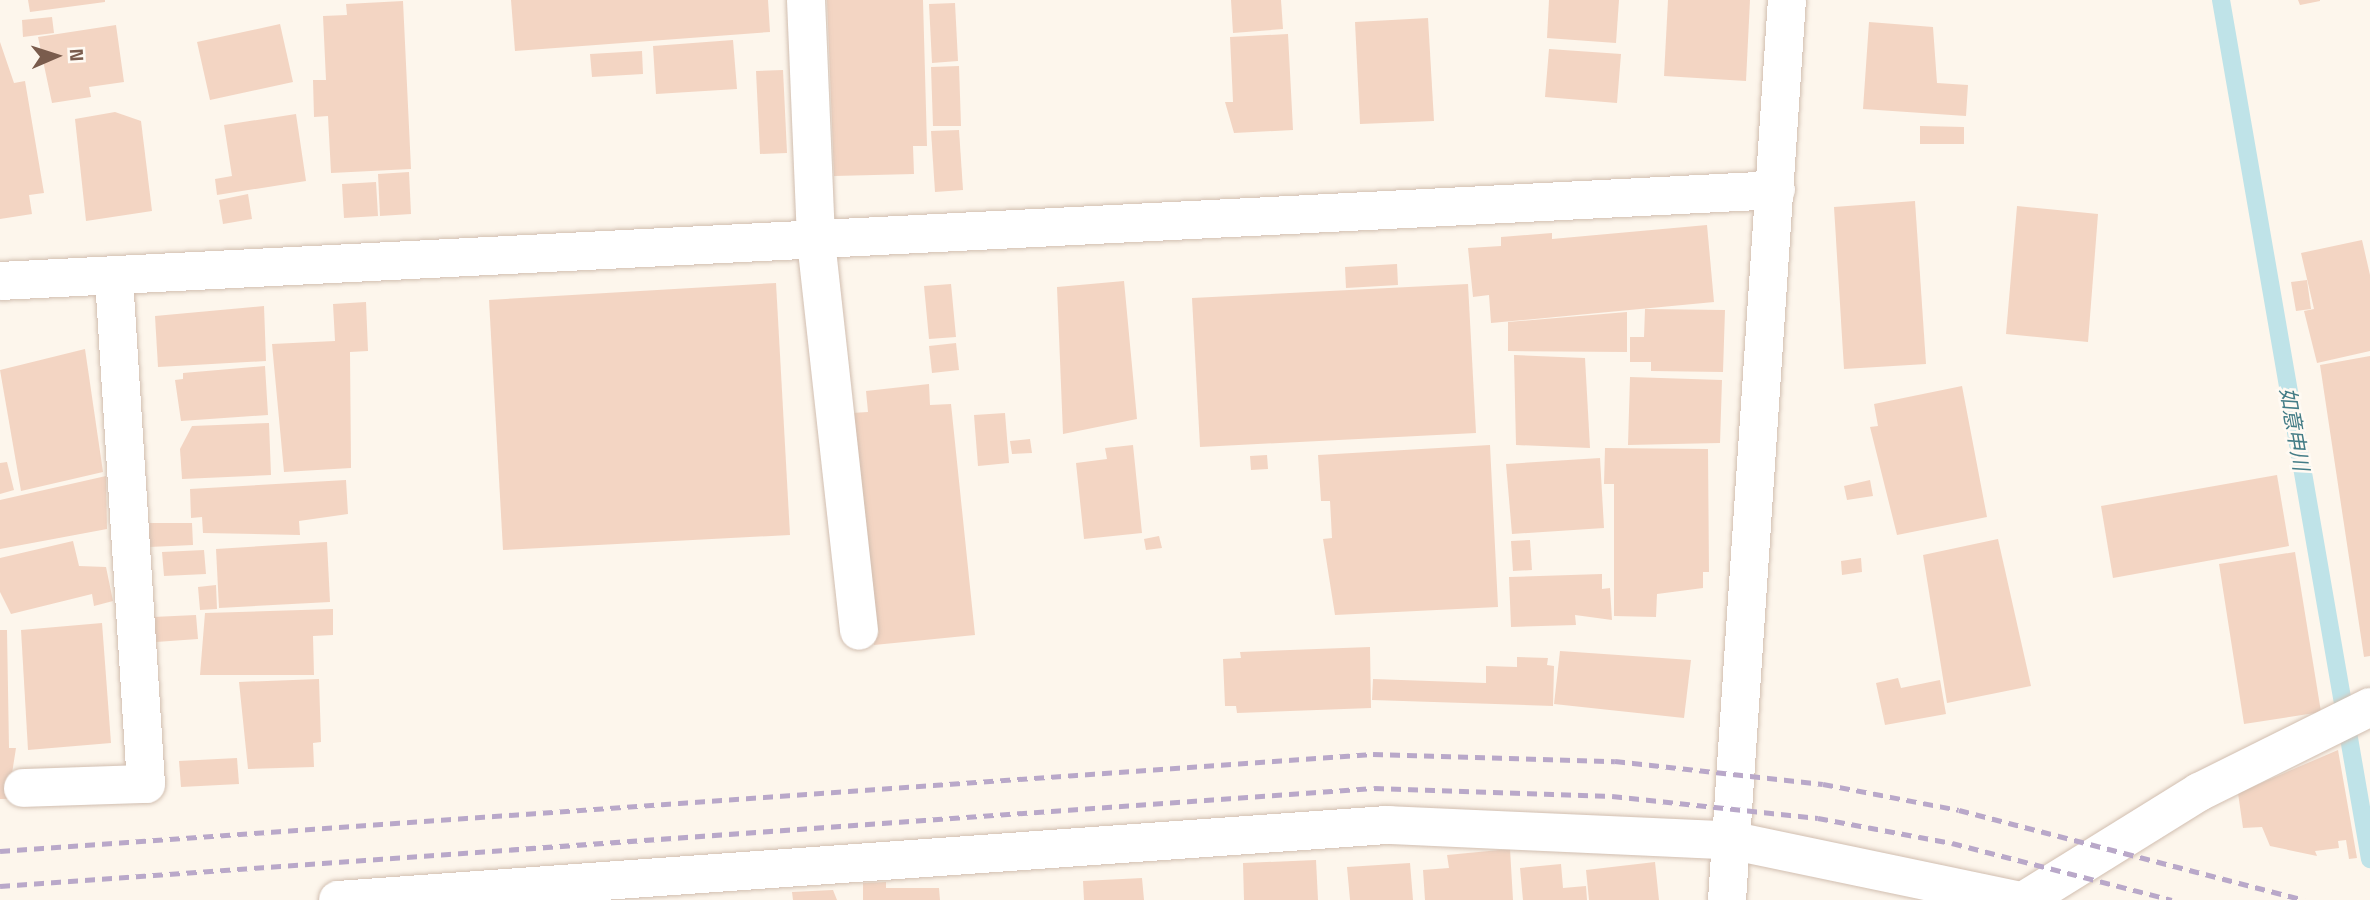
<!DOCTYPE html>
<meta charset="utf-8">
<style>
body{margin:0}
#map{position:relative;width:2370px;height:900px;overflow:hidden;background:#fdf6ec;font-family:"Titillium Web","Noto Sans JP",sans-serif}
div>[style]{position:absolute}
.stream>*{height:18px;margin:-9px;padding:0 9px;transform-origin:9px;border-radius:9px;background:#bfe3e8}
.building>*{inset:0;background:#f3d5c3}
.roads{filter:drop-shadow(0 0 2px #d1beb0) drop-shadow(0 0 2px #d1beb0)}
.minor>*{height:38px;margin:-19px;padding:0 19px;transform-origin:19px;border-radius:19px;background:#fff}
.tertiary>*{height:38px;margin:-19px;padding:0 19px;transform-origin:19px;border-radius:19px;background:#fff}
.rail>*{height:5px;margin-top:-2.5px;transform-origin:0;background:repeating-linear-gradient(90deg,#b9a8c9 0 10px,transparent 0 17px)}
span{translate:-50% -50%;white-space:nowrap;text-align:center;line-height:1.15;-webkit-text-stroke:5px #fffaf3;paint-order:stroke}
.water-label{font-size:21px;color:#437c86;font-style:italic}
.north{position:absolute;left:21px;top:21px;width:70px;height:70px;-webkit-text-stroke:5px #fffaf3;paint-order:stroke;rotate:87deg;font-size:19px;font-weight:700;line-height:28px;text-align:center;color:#7a5c4d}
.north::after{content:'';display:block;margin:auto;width:24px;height:32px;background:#7a5c4d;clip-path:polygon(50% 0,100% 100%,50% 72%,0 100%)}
</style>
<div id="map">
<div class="stream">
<div style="left:2221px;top:0;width:872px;rotate:80.16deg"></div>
</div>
<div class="building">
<div style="clip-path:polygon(28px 0,105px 0,105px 2px,30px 12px)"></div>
<div style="clip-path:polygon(511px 0,768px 0,770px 32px,515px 51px)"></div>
<div style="clip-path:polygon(827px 0,923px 0,927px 146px,913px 146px,914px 174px,834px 176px)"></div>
<div style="clip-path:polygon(1231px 0,1281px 0,1283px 29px,1233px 33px)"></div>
<div style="clip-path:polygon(1549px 0,1619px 0,1616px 43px,1547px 38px)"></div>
<div style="clip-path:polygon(1668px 0,1750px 0,1746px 81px,1664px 76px)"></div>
<div style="clip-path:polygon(2298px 0,2320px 0,2320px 1px,2300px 5px)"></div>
<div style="clip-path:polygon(403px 1px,411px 169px,331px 173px,328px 116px,314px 117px,313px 80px,326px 80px,323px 16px,347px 15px,346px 4px)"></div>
<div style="clip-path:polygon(955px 3px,958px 61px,932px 63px,929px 4px)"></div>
<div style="clip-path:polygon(52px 17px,54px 33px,23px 37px,22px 20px)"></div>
<div style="clip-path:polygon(1428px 18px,1434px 121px,1360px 124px,1355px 22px)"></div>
<div style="clip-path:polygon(1869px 22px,1933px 27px,1937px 83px,1968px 85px,1966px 116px,1863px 109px)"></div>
<div style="clip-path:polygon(280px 24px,293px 82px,210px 100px,197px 42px)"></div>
<div style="clip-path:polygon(116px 25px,124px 82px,89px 87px,91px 97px,52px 103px,38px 37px)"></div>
<div style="clip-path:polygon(1288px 34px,1293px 130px,1234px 133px,1225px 102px,1233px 102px,1230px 37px)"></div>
<div style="clip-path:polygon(733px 40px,737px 89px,656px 94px,653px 46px)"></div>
<div style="clip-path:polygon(0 42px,14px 83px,25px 81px,44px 193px,29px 195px,32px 214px,0 219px)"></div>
<div style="clip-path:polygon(1549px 49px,1621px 54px,1617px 103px,1545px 97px)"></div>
<div style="clip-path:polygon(642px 51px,643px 74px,592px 77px,590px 54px)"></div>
<div style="clip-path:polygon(959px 66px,961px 126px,933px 126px,931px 67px)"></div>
<div style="clip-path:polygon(783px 70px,787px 153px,760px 154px,756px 71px)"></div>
<div style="clip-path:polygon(115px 112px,141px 121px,152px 211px,86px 221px,75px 119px)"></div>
<div style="clip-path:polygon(296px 114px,306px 181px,217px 195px,215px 179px,232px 176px,224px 125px)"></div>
<div style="clip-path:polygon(1920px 126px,1964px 127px,1964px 144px,1920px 144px)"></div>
<div style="clip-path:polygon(959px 130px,963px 190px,935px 192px,931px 131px)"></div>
<div style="clip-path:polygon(409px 172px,411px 214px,380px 216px,378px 174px)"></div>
<div style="clip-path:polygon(376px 182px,378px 216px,344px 218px,342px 184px)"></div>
<div style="clip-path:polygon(248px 194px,252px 219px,223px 224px,219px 200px)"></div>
<div style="clip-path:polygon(1915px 201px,1926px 364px,1844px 369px,1834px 207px)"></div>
<div style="clip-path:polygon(2017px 206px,2098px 214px,2088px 342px,2006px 334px)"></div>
<div style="clip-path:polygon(1707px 225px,1714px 302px,1491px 323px,1489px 295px,1473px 297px,1468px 248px,1501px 246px,1501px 237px,1552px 233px,1552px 239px)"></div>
<div style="clip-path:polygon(2362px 240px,2370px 275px,2370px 351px,2317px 363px,2304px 311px,2314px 309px,2301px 253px)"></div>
<div style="clip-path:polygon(1397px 264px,1398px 285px,1346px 288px,1345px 267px)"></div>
<div style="clip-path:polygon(2307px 280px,2311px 309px,2296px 311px,2291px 282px)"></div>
<div style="clip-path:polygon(1124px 281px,1137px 419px,1063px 434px,1057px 287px)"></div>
<div style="clip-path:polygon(776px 283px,790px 535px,503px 550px,489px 300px)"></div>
<div style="clip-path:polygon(951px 284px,956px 337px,929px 339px,924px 286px)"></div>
<div style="clip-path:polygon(1468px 284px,1476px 433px,1200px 447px,1192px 298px)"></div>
<div style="clip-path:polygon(366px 302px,368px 351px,350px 352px,351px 468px,284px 472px,272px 344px,335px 341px,333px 304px)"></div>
<div style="clip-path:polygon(264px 306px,266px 361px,158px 367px,155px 316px)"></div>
<div style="clip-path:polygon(1645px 309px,1725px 310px,1723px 372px,1651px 371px,1651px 362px,1630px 362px,1630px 337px,1644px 337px)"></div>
<div style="clip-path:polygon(1627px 312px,1627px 352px,1508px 351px,1508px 322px)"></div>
<div style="clip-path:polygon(956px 343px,959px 370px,932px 373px,929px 346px)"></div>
<div style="clip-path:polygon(85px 349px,103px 472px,21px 491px,0 370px)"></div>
<div style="clip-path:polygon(1514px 355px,1585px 358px,1590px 448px,1516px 445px)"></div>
<div style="clip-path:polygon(2370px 356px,2370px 656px,2364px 657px,2320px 365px)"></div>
<div style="clip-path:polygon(265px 366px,268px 415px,181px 421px,175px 380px,183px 379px,183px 373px)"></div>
<div style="clip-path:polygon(1630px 377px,1722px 380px,1720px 443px,1628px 445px)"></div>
<div style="clip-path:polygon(929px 384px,930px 405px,951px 404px,975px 635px,874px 645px,851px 413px,868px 412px,866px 391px)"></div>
<div style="clip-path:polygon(1962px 386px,1987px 517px,1897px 535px,1870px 427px,1878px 426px,1874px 404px)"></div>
<div style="clip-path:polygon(1005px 413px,1009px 463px,978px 466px,974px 415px)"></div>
<div style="clip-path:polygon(269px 423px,271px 475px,182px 479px,180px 449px,192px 426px)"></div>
<div style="clip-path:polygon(1030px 439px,1032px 453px,1012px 454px,1010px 441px)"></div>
<div style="clip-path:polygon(1133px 445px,1142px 533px,1084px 539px,1076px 463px,1107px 459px,1105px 448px)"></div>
<div style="clip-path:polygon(1490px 445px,1498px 607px,1335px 615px,1323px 539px,1332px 538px,1330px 501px,1321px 501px,1318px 455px)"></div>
<div style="clip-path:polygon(1605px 448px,1708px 449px,1709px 572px,1703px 572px,1703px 588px,1657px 594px,1656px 617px,1614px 616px,1614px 484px,1604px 484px)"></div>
<div style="clip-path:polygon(1267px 455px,1268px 469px,1251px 470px,1250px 456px)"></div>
<div style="clip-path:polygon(1600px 458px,1604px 528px,1512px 534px,1506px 464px)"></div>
<div style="clip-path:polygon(7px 462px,14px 490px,0 494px,0 463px)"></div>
<div style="clip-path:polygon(2277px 475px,2289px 546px,2113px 578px,2101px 506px)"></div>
<div style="clip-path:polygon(106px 476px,107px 529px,0 549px,0 500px)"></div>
<div style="clip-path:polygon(346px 480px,348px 514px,299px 521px,300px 535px,203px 533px,202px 517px,191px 518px,190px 489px)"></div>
<div style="clip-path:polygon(1870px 480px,1873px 496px,1847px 500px,1844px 486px)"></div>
<div style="clip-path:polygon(148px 523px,192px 523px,193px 545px,149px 547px)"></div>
<div style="clip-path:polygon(1159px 536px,1162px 548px,1146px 550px,1144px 539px)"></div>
<div style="clip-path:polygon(1998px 539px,2031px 686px,1947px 703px,1923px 555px)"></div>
<div style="clip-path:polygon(1530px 540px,1532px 570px,1513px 571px,1511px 541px)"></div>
<div style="clip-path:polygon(73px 541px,79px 566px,106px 567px,113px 601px,94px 606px,92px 594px,11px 614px,0 592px,0 558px)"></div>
<div style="clip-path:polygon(327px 542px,330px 602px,219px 608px,216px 549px)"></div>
<div style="clip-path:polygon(204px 550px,206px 574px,164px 576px,162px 552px)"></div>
<div style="clip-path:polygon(2295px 552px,2321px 712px,2244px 724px,2219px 564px)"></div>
<div style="clip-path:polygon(1861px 558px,1862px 572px,1842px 575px,1841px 561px)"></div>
<div style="clip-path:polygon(1602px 574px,1602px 589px,1610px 588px,1612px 620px,1575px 615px,1576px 625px,1511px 627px,1509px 577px)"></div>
<div style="clip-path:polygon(216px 585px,217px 609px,200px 610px,198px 587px)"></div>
<div style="clip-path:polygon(333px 609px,333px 635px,313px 636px,314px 675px,200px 675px,205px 613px)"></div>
<div style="clip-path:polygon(196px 615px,198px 639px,156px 642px,153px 617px)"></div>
<div style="clip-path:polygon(102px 623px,111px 743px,28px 750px,21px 630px)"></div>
<div style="clip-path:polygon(0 630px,7px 630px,9px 748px,16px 748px,8px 799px,0 799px)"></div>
<div style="clip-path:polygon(1370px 647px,1371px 708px,1237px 713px,1236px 706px,1225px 706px,1223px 659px,1241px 658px,1240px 652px)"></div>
<div style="clip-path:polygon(1560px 651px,1691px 660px,1684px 718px,1554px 704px)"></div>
<div style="clip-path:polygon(1517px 657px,1548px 658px,1547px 665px,1554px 666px,1553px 706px,1372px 700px,1373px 679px,1486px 683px,1486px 666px,1517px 667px)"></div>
<div style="clip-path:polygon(1898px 678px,1901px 688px,1940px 680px,1946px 714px,1885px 725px,1876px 683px)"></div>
<div style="clip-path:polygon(319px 679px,321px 742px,313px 743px,314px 767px,248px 769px,239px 682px)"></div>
<div style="clip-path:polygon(2338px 750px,2357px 858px,2349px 859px,2346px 840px,2338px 841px,2339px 848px,2315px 851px,2317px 856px,2270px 846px,2262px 827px,2243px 828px,2238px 793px)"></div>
<div style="clip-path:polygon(237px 758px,239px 784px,181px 787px,179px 761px)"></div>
<div style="clip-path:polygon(1510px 849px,1513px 900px,1425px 900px,1423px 870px,1449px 868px,1447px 855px)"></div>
<div style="clip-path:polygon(1316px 860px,1318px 900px,1244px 900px,1243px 863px)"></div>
<div style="clip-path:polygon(1655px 862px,1659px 900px,1589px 900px,1586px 870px)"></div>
<div style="clip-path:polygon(1410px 863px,1413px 900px,1350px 900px,1347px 867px)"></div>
<div style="clip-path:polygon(1561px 864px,1563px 888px,1586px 886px,1587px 900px,1523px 900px,1520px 868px)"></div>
<div style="clip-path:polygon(1142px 878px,1144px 900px,1084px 900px,1083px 881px)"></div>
<div style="clip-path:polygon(886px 882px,886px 888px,939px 888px,940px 900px,863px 900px,863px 883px)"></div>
<div style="clip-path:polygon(833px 890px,837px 900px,793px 900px,792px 892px)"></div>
</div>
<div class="roads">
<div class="minor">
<div style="left:806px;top:0;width:241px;rotate:87.6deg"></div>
<div style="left:816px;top:241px;width:392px;rotate:83.7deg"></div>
<div style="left:23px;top:788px;width:123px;rotate:-1.9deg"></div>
<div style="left:146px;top:784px;width:507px;rotate:-93.62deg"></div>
<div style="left:338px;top:900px;width:1053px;rotate:-4.09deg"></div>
<div style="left:1388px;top:825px;width:346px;rotate:2.6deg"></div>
<div style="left:1734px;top:841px;width:289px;rotate:11.8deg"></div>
<div style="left:1727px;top:900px;width:902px;rotate:-86.19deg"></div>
<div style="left:2025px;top:900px;width:205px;rotate:-31.8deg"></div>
<div style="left:2199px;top:792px;width:191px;rotate:-26.4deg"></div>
</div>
<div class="tertiary">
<div style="left:0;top:281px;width:1778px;rotate:-2.93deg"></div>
</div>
</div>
<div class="rail">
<div style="left:0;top:851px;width:1376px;rotate:-4.04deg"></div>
<div style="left:1373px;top:754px;width:242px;rotate:1.7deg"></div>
<div style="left:1615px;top:761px;width:209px;rotate:6.3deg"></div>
<div style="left:1823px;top:784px;width:138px;rotate:10.8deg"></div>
<div style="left:1959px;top:810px;width:357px;rotate:14.6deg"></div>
<div style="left:0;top:886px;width:1377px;rotate:-4.08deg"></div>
<div style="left:1374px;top:788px;width:238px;rotate:1.9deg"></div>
<div style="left:1612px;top:796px;width:207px;rotate:6.1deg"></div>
<div style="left:1818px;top:818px;width:136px;rotate:10.6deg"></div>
<div style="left:1952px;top:843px;width:227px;rotate:14.5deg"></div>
</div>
<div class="water-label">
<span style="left:2295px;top:429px;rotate:80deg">如意申川</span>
</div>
<div class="north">N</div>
</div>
